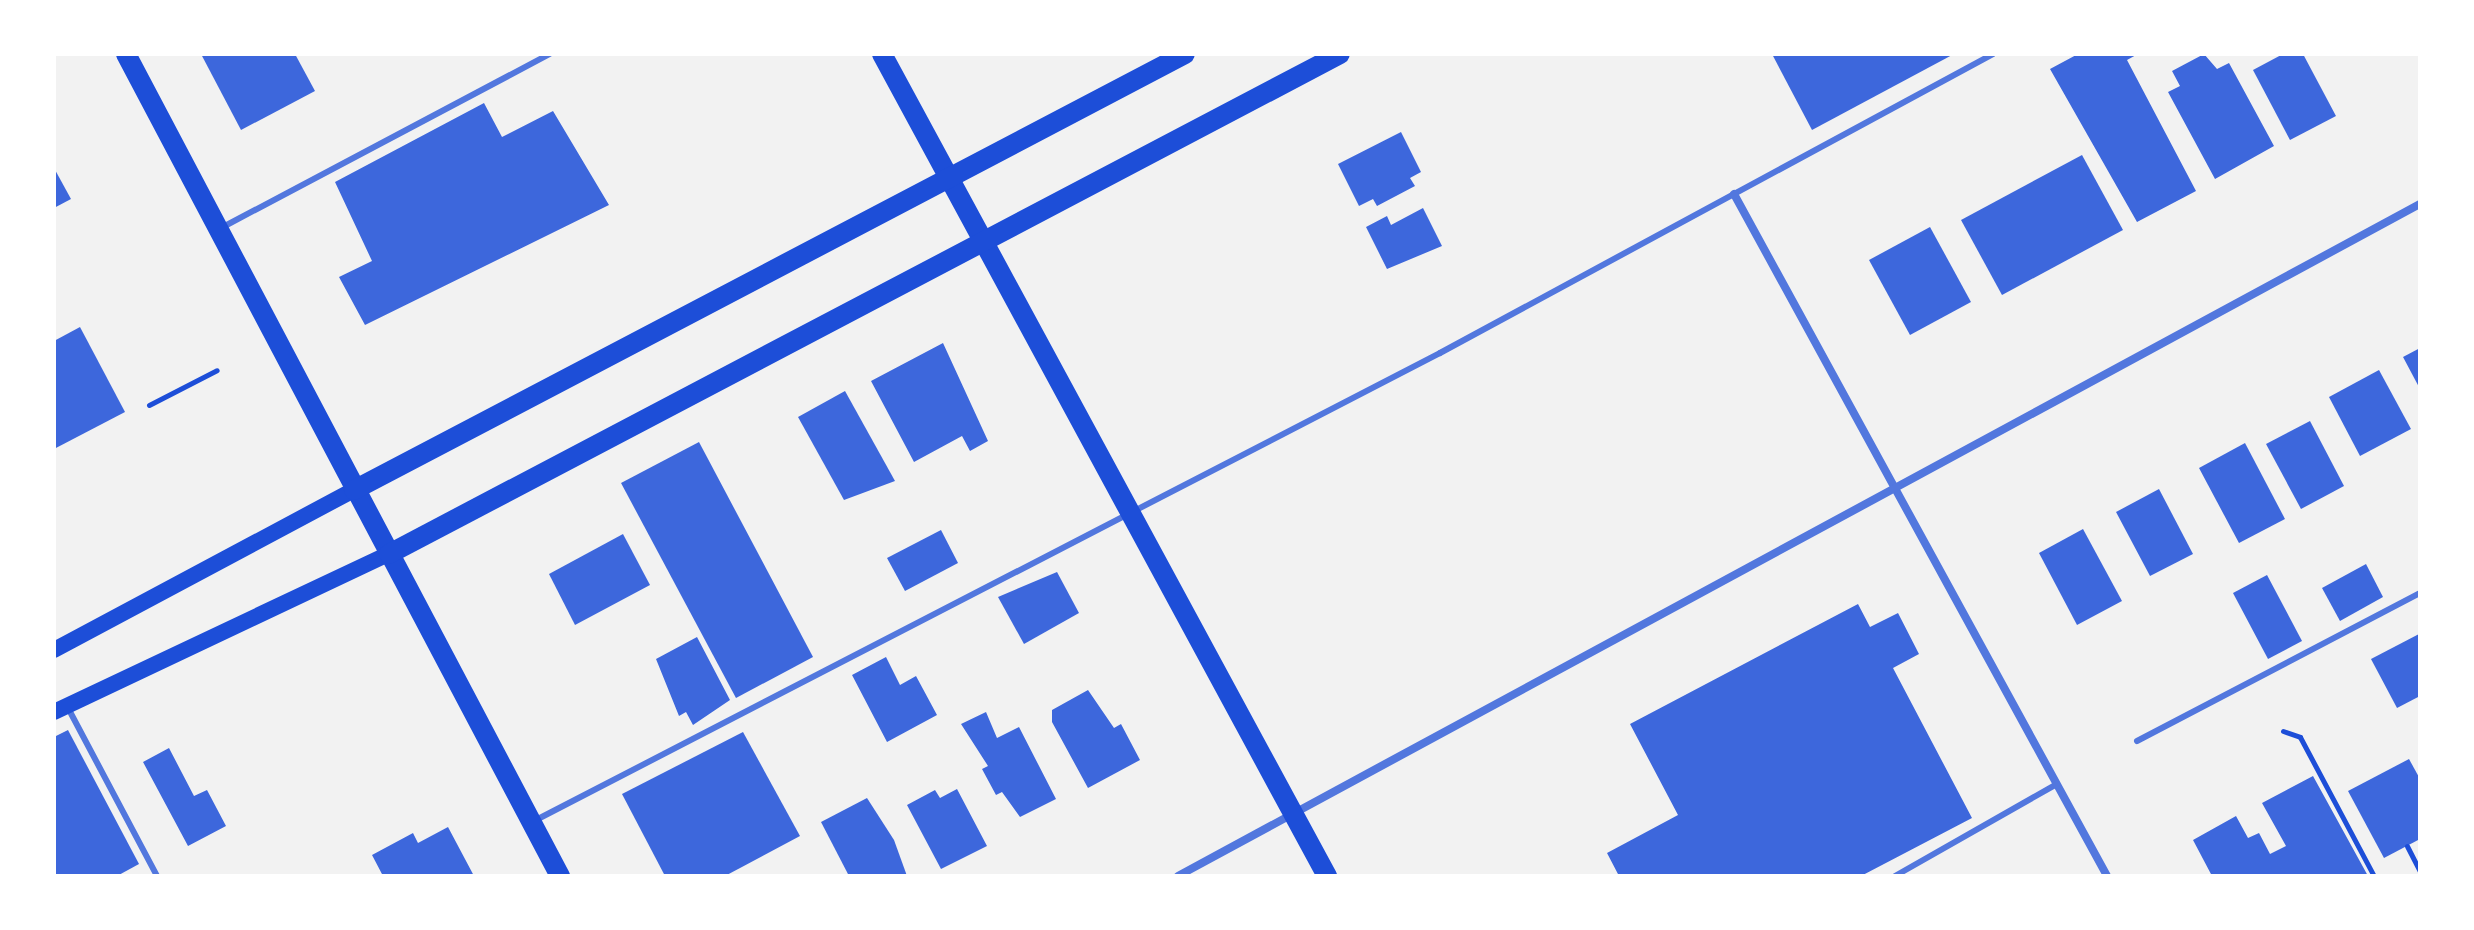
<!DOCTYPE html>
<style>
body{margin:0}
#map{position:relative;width:2474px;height:930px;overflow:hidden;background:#f2f2f2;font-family:Cabin,sans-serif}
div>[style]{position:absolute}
.building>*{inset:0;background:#3d67dc}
.path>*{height:5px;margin:-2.5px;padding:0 2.5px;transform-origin:2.5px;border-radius:2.5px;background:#1d4ed8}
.service>*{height:6px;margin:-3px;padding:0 3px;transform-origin:3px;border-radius:3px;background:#5277de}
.minor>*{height:8px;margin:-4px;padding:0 4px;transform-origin:4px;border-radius:4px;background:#5277de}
.secondary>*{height:16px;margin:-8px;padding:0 8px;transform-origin:8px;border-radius:8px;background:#1d4ed8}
.primary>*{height:20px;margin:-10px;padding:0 10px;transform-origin:10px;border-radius:10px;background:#1d4ed8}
span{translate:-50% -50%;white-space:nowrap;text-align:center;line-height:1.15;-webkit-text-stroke:8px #fff;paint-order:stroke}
.frame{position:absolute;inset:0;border:56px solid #fff;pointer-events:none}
</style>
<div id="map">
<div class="building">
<div style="clip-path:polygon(201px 54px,295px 54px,315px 91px,241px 130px)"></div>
<div style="clip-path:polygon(1772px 54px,1954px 54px,1812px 130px)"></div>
<div style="clip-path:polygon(2078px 54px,2138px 54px,2127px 60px,2196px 191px,2137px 222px,2050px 69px)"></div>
<div style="clip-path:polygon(2204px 54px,2217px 69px,2229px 63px,2274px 146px,2215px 179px,2168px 92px,2180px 86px,2172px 71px)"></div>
<div style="clip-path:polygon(2283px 54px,2303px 54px,2336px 116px,2290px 140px,2253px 70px)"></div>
<div style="clip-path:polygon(484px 103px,502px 137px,553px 111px,609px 205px,365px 325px,339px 277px,372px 261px,335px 182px)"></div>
<div style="clip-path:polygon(1401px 132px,1421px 172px,1410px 178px,1415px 186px,1377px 206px,1373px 199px,1359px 206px,1338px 164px)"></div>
<div style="clip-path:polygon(2082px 155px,2123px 230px,2002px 295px,1961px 220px)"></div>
<div style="clip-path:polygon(54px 168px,71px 199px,54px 208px)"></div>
<div style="clip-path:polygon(1423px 208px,1442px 246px,1387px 269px,1366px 227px,1387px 216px,1391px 225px)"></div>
<div style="clip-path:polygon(1930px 227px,1971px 302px,1910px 335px,1869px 260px)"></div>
<div style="clip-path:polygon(80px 327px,125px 412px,54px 449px,54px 341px)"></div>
<div style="clip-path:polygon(943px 343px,988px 441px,970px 451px,962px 436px,914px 462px,871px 381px)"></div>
<div style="clip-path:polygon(2420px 348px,2420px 389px,2403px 357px)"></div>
<div style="clip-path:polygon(2379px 370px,2411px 429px,2360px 456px,2329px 397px)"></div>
<div style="clip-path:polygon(845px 391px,895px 481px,844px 500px,798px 417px)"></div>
<div style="clip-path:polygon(2310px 421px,2344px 486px,2301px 509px,2266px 444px)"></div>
<div style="clip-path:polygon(699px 442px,813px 657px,736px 698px,621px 483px)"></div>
<div style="clip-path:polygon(2245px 443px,2285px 519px,2239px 543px,2199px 468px)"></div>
<div style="clip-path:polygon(2159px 489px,2193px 554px,2150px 576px,2116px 512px)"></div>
<div style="clip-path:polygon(2083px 529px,2122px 601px,2077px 625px,2039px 553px)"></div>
<div style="clip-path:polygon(941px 530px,958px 563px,905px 591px,887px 558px)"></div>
<div style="clip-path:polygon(623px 534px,650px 585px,575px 625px,549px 574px)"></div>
<div style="clip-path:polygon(2366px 564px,2383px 597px,2340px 621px,2322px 588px)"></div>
<div style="clip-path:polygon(1057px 572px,1079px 613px,1024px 644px,998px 597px)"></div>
<div style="clip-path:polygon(2267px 575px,2302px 641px,2268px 659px,2233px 593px)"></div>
<div style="clip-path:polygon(1858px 604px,1870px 627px,1898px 613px,1919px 654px,1893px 668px,1972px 818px,1861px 876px,1619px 876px,1607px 853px,1678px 815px,1630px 724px)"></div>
<div style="clip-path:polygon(2419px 634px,2420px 696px,2397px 708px,2371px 659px)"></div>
<div style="clip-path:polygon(697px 637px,730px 700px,693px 725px,686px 712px,679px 716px,656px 659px)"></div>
<div style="clip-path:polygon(886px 657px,900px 685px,916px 676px,937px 715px,887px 742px,852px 675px)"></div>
<div style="clip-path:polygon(1088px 690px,1114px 728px,1121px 724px,1140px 760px,1088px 788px,1052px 722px,1052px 710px)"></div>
<div style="clip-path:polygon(986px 712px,997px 738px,1019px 727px,1056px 799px,1020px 817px,1002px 792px,996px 795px,982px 769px,988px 766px,961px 724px)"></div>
<div style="clip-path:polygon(68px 730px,139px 864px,117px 876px,54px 876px,54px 737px)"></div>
<div style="clip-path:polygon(743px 732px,800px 836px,725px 876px,665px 876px,622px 794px)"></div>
<div style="clip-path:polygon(169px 748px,194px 796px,207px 790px,226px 826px,188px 846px,143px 762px)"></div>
<div style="clip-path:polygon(2409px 759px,2420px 779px,2420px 839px,2384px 858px,2348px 791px)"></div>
<div style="clip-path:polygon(2313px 776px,2368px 876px,2212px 876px,2193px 840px,2236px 816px,2248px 838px,2259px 833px,2270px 854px,2286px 846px,2262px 803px)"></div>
<div style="clip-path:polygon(957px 789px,987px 846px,941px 869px,907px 805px,935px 790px,940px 798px)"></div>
<div style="clip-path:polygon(867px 798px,894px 840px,907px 876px,849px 876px,821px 822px)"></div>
<div style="clip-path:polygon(448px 827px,474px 876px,383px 876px,372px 855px,413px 833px,418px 843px)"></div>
</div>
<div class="path">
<div style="left:149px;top:405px;width:76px;rotate:-27.2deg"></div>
<div style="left:2283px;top:731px;width:18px;rotate:19deg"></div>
<div style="left:2300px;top:737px;width:157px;rotate:62deg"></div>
<div style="left:2407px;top:846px;width:28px;rotate:63deg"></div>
</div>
<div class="service">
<div style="left:221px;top:228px;width:372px;rotate:-27.9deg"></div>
<div style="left:67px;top:706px;width:192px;rotate:62.1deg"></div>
<div style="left:2137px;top:741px;width:319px;rotate:-27.6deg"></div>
<div style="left:534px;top:821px;width:1020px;rotate:-27.32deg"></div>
<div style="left:1440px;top:353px;width:629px;rotate:-28.4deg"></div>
<div style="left:1895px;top:876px;width:186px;rotate:-29.6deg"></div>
</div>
<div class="minor">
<div style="left:1734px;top:194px;width:777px;rotate:61.32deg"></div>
<div style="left:1178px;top:876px;width:1412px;rotate:-28.42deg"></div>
</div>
<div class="secondary">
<div style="left:54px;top:650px;width:340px;rotate:-28.1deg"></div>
<div style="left:54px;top:712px;width:370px;rotate:-25.3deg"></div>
</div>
<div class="primary">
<div style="left:126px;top:54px;width:930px;rotate:62.17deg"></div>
<div style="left:882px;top:54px;width:935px;rotate:61.57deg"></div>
<div style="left:354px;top:490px;width:938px;rotate:-27.68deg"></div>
<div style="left:389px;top:554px;width:1074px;rotate:-27.73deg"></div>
</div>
<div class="frame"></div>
</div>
